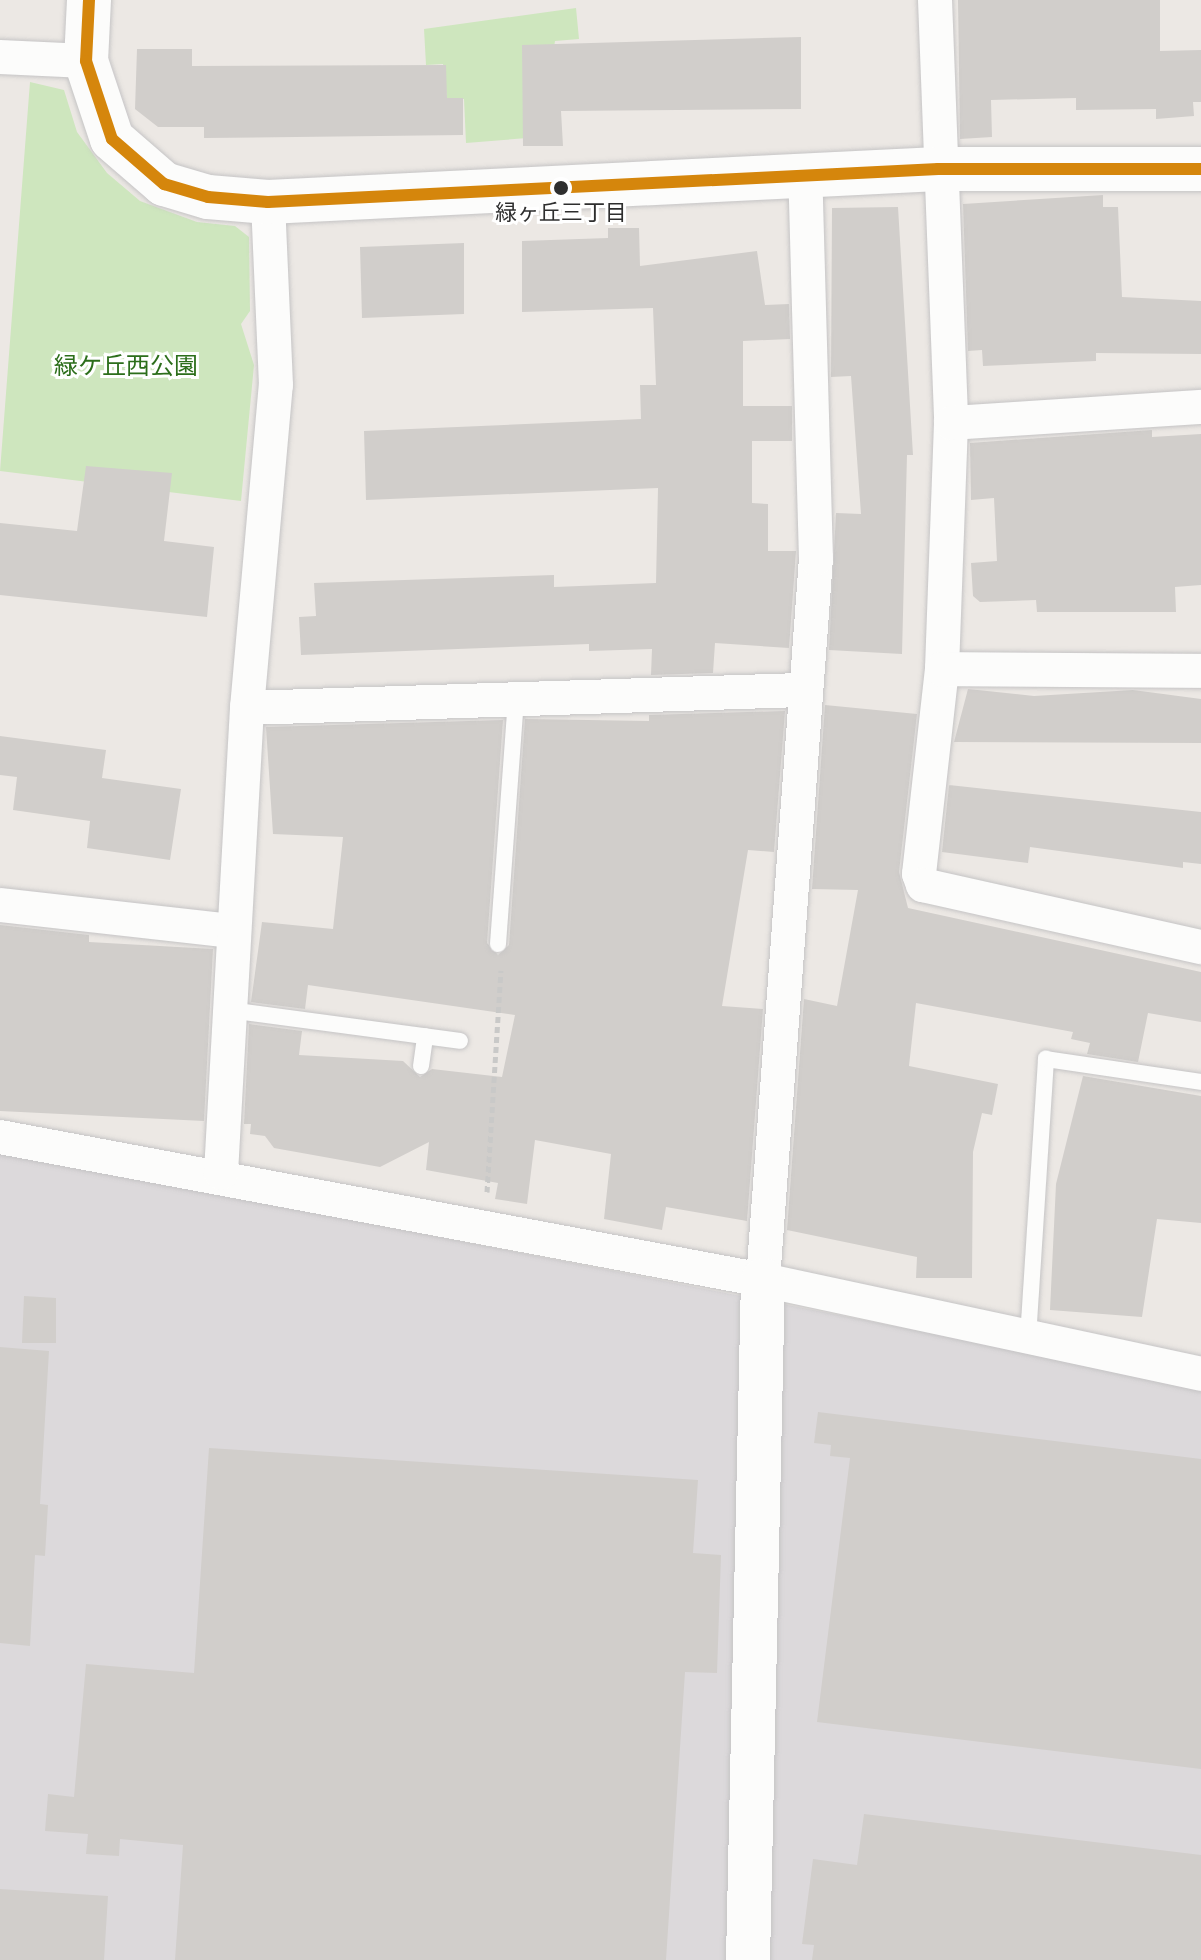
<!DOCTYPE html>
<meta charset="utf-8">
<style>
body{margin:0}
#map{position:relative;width:1201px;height:1960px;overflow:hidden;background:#ece8e4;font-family:Poppins,"Noto Sans JP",sans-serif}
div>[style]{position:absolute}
.industrial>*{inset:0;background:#dcd9db}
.green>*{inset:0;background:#cee6be}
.building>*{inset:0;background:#d1cecb}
.path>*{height:5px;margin-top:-2.5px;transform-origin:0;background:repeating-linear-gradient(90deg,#c9c9c8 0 6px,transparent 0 10px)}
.roads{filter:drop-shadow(0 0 2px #c5c4c5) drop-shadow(0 0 2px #c5c4c5)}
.lane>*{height:16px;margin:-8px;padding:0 8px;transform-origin:8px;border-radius:8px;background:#fcfcfb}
.street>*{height:34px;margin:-17px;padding:0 17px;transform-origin:17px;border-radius:17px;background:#fcfcfb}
.secondary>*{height:44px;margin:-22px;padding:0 22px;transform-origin:22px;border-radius:22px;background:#fcfcfb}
.bus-1>*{height:12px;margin:-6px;padding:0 6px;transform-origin:6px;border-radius:6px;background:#d5860c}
.dots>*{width:22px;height:22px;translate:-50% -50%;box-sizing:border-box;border:4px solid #fff;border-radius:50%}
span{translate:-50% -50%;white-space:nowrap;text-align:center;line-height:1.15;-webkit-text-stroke:6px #fff;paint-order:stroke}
.bus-label{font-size:22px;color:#2e2e2e}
.park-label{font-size:24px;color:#2c6e1b}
</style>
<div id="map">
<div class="industrial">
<div style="clip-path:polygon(0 1151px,1201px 1386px,1201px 1960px,0 1960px)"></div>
</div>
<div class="green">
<div style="clip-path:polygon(576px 8px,579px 39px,555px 41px,540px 137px,466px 143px,464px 99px,447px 98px,443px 64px,426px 65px,424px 29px)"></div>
<div style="clip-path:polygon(30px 82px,64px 90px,77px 132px,107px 173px,140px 201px,197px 222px,235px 226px,249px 237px,250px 311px,241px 324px,254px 365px,241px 501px,0 471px)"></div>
</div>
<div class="building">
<div style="clip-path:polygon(958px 0,1160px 0,1160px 51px,1201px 50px,1201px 102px,1193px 102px,1194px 116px,1156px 119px,1156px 109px,1076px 110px,1076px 98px,991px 100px,992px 137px,960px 139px)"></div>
<div style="clip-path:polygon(801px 37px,801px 109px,561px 111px,563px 146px,523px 146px,522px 45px)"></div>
<div style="clip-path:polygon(137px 49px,192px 49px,192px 66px,446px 65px,447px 98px,463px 98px,463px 135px,204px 138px,204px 127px,158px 127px,135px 109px)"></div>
<div style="clip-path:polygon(1103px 195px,1103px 207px,1118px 207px,1122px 297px,1201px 301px,1201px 354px,1096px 353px,1096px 361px,983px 366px,982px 350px,968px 351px,963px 204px)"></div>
<div style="clip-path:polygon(898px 207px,913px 455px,907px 455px,902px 654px,829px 650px,836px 513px,861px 514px,851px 376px,831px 377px,832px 208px)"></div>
<div style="clip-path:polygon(608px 228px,639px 228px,640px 266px,757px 251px,765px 305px,789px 304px,790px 339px,743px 341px,743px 406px,792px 406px,792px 441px,752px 441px,752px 503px,768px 504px,768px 551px,796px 551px,789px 648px,715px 643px,713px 673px,651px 675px,652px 649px,589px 651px,589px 644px,301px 655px,299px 617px,316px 616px,314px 583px,554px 575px,554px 587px,656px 583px,658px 488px,366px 500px,364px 431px,641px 419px,640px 385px,656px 385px,653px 308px,522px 312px,522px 241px,608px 238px)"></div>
<div style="clip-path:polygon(464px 243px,464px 314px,362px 318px,360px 247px)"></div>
<div style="clip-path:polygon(1152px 430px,1152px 437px,1201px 434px,1201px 585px,1175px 587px,1176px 612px,1037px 612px,1036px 600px,980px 602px,973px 596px,971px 563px,997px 561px,994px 498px,971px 500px,970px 443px)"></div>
<div style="clip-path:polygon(86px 466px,172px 473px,164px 541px,214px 547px,207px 617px,0 595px,0 523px,77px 531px)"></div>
<div style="clip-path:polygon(968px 689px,1034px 696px,1133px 690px,1201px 699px,1201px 743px,954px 742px)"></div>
<div style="clip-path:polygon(825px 705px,917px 714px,899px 872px,908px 908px,1201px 972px,1201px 1022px,1148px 1013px,1138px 1062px,1087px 1054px,1090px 1043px,1071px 1039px,1073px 1032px,916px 1003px,909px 1066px,998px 1084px,992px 1115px,982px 1113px,973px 1152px,972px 1278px,916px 1278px,917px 1257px,787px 1230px,804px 999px,837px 1006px,858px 890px,812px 889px)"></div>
<div style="clip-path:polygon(785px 711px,774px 852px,748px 850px,722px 1006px,763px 1009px,747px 1221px,666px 1207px,662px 1230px,604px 1219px,611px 1154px,535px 1140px,527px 1204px,495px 1199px,498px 1183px,426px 1170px,429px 1142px,380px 1167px,274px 1148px,265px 1136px,250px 1134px,251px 1124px,244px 1124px,249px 1024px,302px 1031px,299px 1055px,403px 1061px,420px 1077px,432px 1069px,502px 1077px,515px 1015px,308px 985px,305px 1009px,251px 1002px,262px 922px,333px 929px,343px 837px,273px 834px,266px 727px,503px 720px,487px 943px,498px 955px,509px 945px,525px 719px,649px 721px,649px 715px)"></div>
<div style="clip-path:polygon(0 736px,106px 750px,102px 778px,181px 789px,170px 860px,87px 848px,90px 821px,13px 810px,17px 777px,0 775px)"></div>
<div style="clip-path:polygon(950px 776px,949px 785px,1201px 812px,1201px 864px,1183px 862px,1183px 868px,1030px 847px,1028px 863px,942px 852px)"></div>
<div style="clip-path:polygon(0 925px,89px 935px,89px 942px,213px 949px,204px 1121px,0 1111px)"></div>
<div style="clip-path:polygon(1083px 1076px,1201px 1096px,1201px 1223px,1157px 1219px,1142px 1317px,1050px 1310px,1056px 1184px)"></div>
<div style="clip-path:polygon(24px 1296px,56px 1298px,56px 1343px,22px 1343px)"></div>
<div style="clip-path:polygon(0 1347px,49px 1351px,40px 1504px,48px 1505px,45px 1556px,35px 1555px,30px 1646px,0 1643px)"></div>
<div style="clip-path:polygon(818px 1412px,1201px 1459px,1201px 1769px,817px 1722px,850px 1458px,830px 1456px,831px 1445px,814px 1443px)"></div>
<div style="clip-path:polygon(209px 1448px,698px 1480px,693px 1553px,721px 1555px,717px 1673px,685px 1672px,666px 1960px,175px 1960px,183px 1845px,120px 1839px,119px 1856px,86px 1854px,88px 1834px,45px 1831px,48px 1794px,74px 1797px,86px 1664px,194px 1673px)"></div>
<div style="clip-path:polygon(864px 1814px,1201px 1855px,1201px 1960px,812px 1960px,814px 1945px,802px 1944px,813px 1859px,857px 1865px)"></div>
<div style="clip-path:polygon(0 1889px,108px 1896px,104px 1960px,0 1960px)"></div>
</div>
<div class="path">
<div style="left:487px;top:1192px;width:222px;rotate:-86.4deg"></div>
</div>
<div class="roads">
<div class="lane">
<div style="left:498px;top:944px;width:248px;rotate:-85.8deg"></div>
<div style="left:229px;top:1010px;width:233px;rotate:7.6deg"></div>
<div style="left:421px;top:1066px;width:30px;rotate:-82deg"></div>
<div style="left:1028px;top:1338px;width:280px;rotate:-86.3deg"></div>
<div style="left:1046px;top:1059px;width:157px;rotate:8.4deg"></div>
</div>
<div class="street">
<div style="left:935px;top:0;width:423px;rotate:87.8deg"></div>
<div style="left:951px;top:423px;width:246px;rotate:92.1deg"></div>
<div style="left:942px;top:669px;width:206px;rotate:96.4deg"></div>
<div style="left:919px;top:874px;width:12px;rotate:70deg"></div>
<div style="left:923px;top:885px;width:285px;rotate:12.6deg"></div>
<div style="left:0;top:57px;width:86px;rotate:2.7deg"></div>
<div style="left:951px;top:423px;width:251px;rotate:-3.7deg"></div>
<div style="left:942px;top:669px;width:259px;rotate:0.4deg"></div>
<div style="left:247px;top:708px;width:555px;rotate:-1.86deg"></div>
<div style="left:0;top:905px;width:233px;rotate:6.4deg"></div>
<div style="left:0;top:1137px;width:776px;rotate:10.62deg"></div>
<div style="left:763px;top:1280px;width:448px;rotate:12.1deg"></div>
<div style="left:221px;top:1173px;width:466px;rotate:-86.8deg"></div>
<div style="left:247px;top:708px;width:324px;rotate:-84.9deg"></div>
<div style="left:276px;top:385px;width:183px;rotate:-92.5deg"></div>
<div style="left:763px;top:1280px;width:723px;rotate:-85.8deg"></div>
<div style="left:816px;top:559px;width:385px;rotate:-91.6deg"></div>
</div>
<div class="secondary">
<div style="left:89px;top:0;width:61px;rotate:92.8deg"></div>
<div style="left:86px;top:61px;width:82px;rotate:71.6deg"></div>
<div style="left:112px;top:139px;width:69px;rotate:40.9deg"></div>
<div style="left:164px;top:184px;width:46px;rotate:16.5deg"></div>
<div style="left:208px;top:197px;width:60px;rotate:4.8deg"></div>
<div style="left:268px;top:202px;width:671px;rotate:-2.82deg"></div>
<div style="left:938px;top:169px;width:263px"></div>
<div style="left:748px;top:1960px;width:680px;rotate:-88.74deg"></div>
</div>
</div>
<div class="bus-1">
<div style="left:89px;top:0;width:61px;rotate:92.8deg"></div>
<div style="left:86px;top:61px;width:82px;rotate:71.6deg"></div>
<div style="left:112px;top:139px;width:69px;rotate:40.9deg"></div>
<div style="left:164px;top:184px;width:46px;rotate:16.5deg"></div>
<div style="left:208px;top:197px;width:60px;rotate:4.8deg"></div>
<div style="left:268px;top:202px;width:671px;rotate:-2.82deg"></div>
<div style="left:938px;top:169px;width:263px"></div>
</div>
<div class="dots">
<div style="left:561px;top:188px;background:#2e2e2e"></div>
</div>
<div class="bus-label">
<span style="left:561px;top:213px">緑ヶ丘三丁目</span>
</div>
<div class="park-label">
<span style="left:126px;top:366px">緑ケ丘西公園</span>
</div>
</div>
